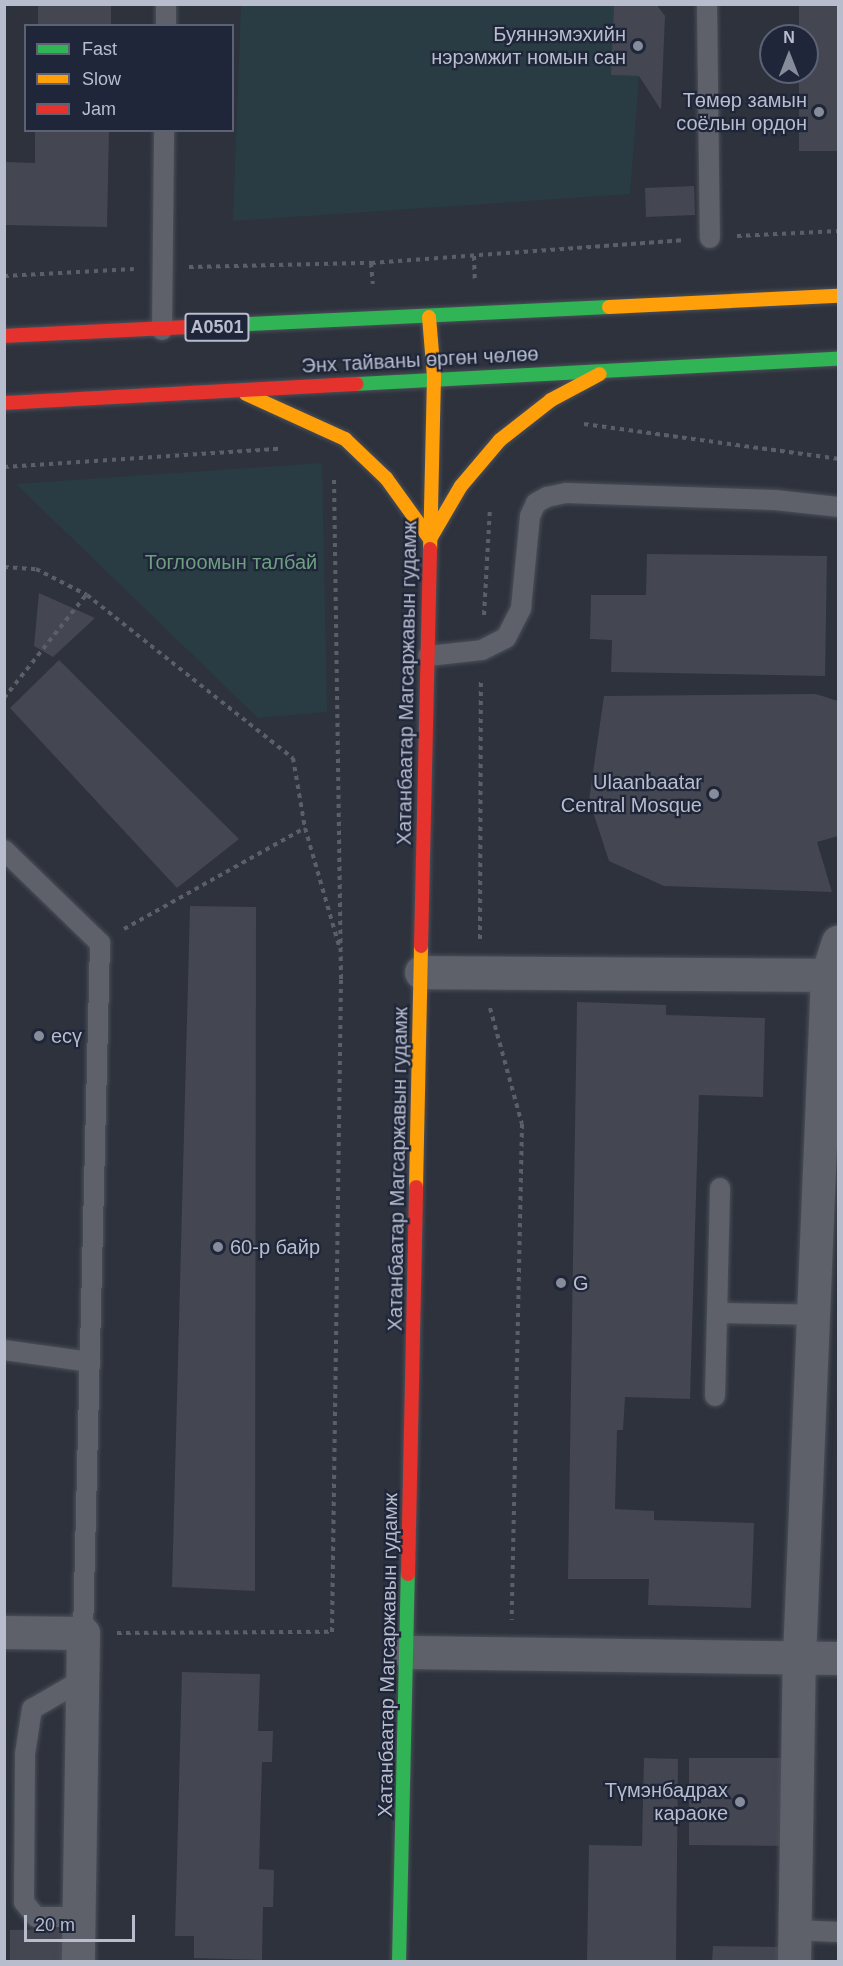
<!DOCTYPE html>
<meta charset="utf-8">
<style>
body{margin:0}
#map{position:relative;width:843px;height:1966px;overflow:hidden;background:#2d323d;font-family:Arial,sans-serif}
div>[style]{position:absolute}
.green>*{inset:0;background:#293c44}
.building>*{inset:0;background:#444752}
.path>*{height:4px;margin-top:-2px;transform-origin:0;background:repeating-linear-gradient(90deg,#5b5f67 0 4.5px,transparent 0 9px)}
.roads{filter:drop-shadow(0 0 2px #4b4f57) drop-shadow(0 0 2px #4b4f57)}
.lane>*{height:20px;margin:-10px;padding:0 10px;transform-origin:10px;border-radius:10px;background:#5e616a}
.street>*{height:33px;margin:-16.5px;padding:0 16.5px;transform-origin:16.5px;border-radius:16.5px;background:#5e616a}
.fast>*{height:14px;margin:-7px;padding:0 7px;transform-origin:7px;border-radius:7px;background:#30b455}
.slow>*{height:14px;margin:-7px;padding:0 7px;transform-origin:7px;border-radius:7px;background:#ff9f0a}
.jam>*{height:14px;margin:-7px;padding:0 7px;transform-origin:7px;border-radius:7px;background:#e5322d}
.dots>*{width:16px;height:16px;translate:-50% -50%;box-sizing:border-box;border:3px solid #1f2639;border-radius:50%}
span{translate:-50% -50%;white-space:nowrap;text-align:center;line-height:1.15;-webkit-text-stroke:4.5px #1f2639;paint-order:stroke}
.shield-label span{padding:2px 4px;background:#1f2639;border:2px solid;border-radius:4px;-webkit-text-stroke-width:0}
.shield-label{font-size:18px;color:#b8bdcd;font-weight:700}
.poi-label{font-size:20px;color:#b8bdcd}
.right{translate:-100% -50%;text-align:right}
.left{translate:0 -50%;text-align:left}
.street-label{font-size:20px;color:#b8bdcd}
.park-label{font-size:20px;color:#6e9f81}
.frame{position:absolute;inset:0;border:6px solid #b8bdcd;pointer-events:none}
.legend{position:absolute;left:24px;top:24px;width:210px;height:108px;box-sizing:border-box;background:#1f2639;border:2px solid #5c6274;margin:0;padding:8px 10px;list-style:none;font-size:18px;color:#b8bdcd}
.legend li{display:flex;align-items:center;gap:12px;height:30px}
.legend b{width:30px;border:2px solid #5c6274}
.north{position:absolute;left:759px;top:24px;width:60px;height:60px;box-sizing:border-box;background:#1f2639;border:2px solid #5c6274;border-radius:50%;rotate:0deg;font-size:16px;font-weight:700;line-height:24px;text-align:center;color:#b8bdcd}
.north::after{content:'';display:block;margin:auto;width:21px;height:27px;background:#878c9b;clip-path:polygon(50% 0,100% 100%,50% 72%,0 100%)}
.scale{position:absolute;left:24px;top:1915px;width:111px;height:27px;box-sizing:border-box;border:3px solid #b8bdcd;border-top:0;padding-left:8px;font-size:18px;line-height:21px;white-space:nowrap;color:#b8bdcd;-webkit-text-stroke:4px #1f2639;paint-order:stroke}
</style>
<div id="map">
<div class="green">
<div style="clip-path:polygon(241px 5px,614px 5px,611px 75px,639px 76px,630px 194px,233px 221px)"></div>
<div style="clip-path:polygon(322px 463px,327px 712px,258px 718px,16px 484px)"></div>
</div>
<div class="building">
<div style="clip-path:polygon(38px 4px,111px 4px,111px 26px,38px 26px)"></div>
<div style="clip-path:polygon(614px 4px,656px 4px,665px 16px,661px 110px,639px 76px,611px 75px)"></div>
<div style="clip-path:polygon(799px 5px,838px 5px,838px 151px,799px 151px,799px 72px,807px 72px,807px 36px,799px 36px)"></div>
<div style="clip-path:polygon(35px 130px,109px 130px,107px 227px,4px 225px,4px 162px,35px 163px)"></div>
<div style="clip-path:polygon(694px 186px,695px 215px,646px 217px,645px 188px)"></div>
<div style="clip-path:polygon(647px 554px,827px 556px,825px 676px,611px 672px,612px 640px,590px 639px,591px 595px,646px 595px)"></div>
<div style="clip-path:polygon(39px 593px,95px 618px,53px 657px,34px 646px)"></div>
<div style="clip-path:polygon(59px 660px,239px 839px,177px 888px,10px 708px)"></div>
<div style="clip-path:polygon(816px 694px,838px 701px,838px 836px,817px 842px,832px 892px,664px 886px,609px 861px,589px 800px,604px 696px)"></div>
<div style="clip-path:polygon(190px 906px,256px 907px,255px 1591px,172px 1587px)"></div>
<div style="clip-path:polygon(577px 1002px,666px 1005px,666px 1015px,765px 1018px,763px 1097px,699px 1095px,690px 1399px,625px 1397px,623px 1430px,617px 1430px,615px 1509px,654px 1511px,654px 1520px,754px 1523px,751px 1608px,648px 1605px,649px 1579px,568px 1579px)"></div>
<div style="clip-path:polygon(182px 1672px,260px 1674px,258px 1731px,273px 1731px,272px 1762px,262px 1762px,259px 1869px,274px 1870px,273px 1907px,263px 1907px,262px 1960px,194px 1958px,194px 1936px,175px 1936px)"></div>
<div style="clip-path:polygon(644px 1758px,678px 1759px,676px 1962px,587px 1962px,589px 1845px,642px 1846px)"></div>
<div style="clip-path:polygon(689px 1758px,791px 1758px,790px 1846px,689px 1845px)"></div>
<div style="clip-path:polygon(67px 1929px,68px 1962px,10px 1962px,10px 1930px)"></div>
<div style="clip-path:polygon(713px 1946px,784px 1947px,784px 1962px,712px 1962px)"></div>
</div>
<div class="path">
<div style="left:737px;top:236px;width:101px;rotate:-2.8deg"></div>
<div style="left:474px;top:256px;width:23px;rotate:88deg"></div>
<div style="left:371px;top:263px;width:21px;rotate:85deg"></div>
<div style="left:189px;top:267px;width:182px;rotate:-1.3deg"></div>
<div style="left:371px;top:263px;width:312px;rotate:-4.2deg"></div>
<div style="left:4px;top:276px;width:130px;rotate:-3.1deg"></div>
<div style="left:584px;top:424px;width:256px;rotate:7.8deg"></div>
<div style="left:4px;top:467px;width:275px;rotate:-3.8deg"></div>
<div style="left:4px;top:567px;width:32px;rotate:4deg"></div>
<div style="left:36px;top:569px;width:57px;rotate:27deg"></div>
<div style="left:87px;top:595px;width:263px;rotate:38.4deg"></div>
<div style="left:293px;top:758px;width:71px;rotate:80.3deg"></div>
<div style="left:305px;top:828px;width:123px;rotate:73.9deg"></div>
<div style="left:484px;top:615px;width:107px;rotate:-86.8deg"></div>
<div style="left:4px;top:698px;width:132px;rotate:-51.5deg"></div>
<div style="left:124px;top:929px;width:207px;rotate:-29.2deg"></div>
<div style="left:480px;top:939px;width:260px;rotate:-89.8deg"></div>
<div style="left:490px;top:1008px;width:120px;rotate:74.6deg"></div>
<div style="left:522px;top:1124px;width:496px;rotate:91.2deg"></div>
<div style="left:117px;top:1633px;width:215px;rotate:-0.3deg"></div>
<div style="left:332px;top:1632px;width:653px;rotate:-89.21deg"></div>
<div style="left:341px;top:979px;width:502px;rotate:-90.8deg"></div>
</div>
<div class="roads">
<div class="lane">
<div style="left:707px;top:4px;width:234px;rotate:89.3deg"></div>
<div style="left:166px;top:26px;width:22px;rotate:-90deg"></div>
<div style="left:162px;top:330px;width:200px;rotate:-89.4deg"></div>
<div style="left:428px;top:656px;width:54px;rotate:-6.3deg"></div>
<div style="left:482px;top:650px;width:27px;rotate:-27deg"></div>
<div style="left:506px;top:638px;width:34px;rotate:-63deg"></div>
<div style="left:521px;top:608px;width:92px;rotate:-84.4deg"></div>
<div style="left:530px;top:516px;width:14px;rotate:-65deg"></div>
<div style="left:536px;top:503px;width:13px;rotate:-29deg"></div>
<div style="left:547px;top:497px;width:19px;rotate:-12deg"></div>
<div style="left:566px;top:493px;width:209px;rotate:1.9deg"></div>
<div style="left:775px;top:500px;width:63px;rotate:6.3deg"></div>
<div style="left:4px;top:850px;width:134px;rotate:44.1deg"></div>
<div style="left:100px;top:943px;width:690px;rotate:91.41deg"></div>
<div style="left:717px;top:1313px;width:100px;rotate:1.1deg"></div>
<div style="left:4px;top:1350px;width:87px;rotate:7.9deg"></div>
<div style="left:715px;top:1396px;width:208px;rotate:-88.6deg"></div>
<div style="left:78px;top:1917px;width:42px;rotate:180deg"></div>
<div style="left:36px;top:1917px;width:19px;rotate:-129deg"></div>
<div style="left:24px;top:1902px;width:148px;rotate:-89.6deg"></div>
<div style="left:25px;top:1754px;width:46px;rotate:-81.2deg"></div>
<div style="left:32px;top:1709px;width:58px;rotate:-30.1deg"></div>
<div style="left:794px;top:1930px;width:44px;rotate:2.6deg"></div>
</div>
<div class="street">
<div style="left:421px;top:972px;width:406px;rotate:0.4deg"></div>
<div style="left:4px;top:1632px;width:79px;rotate:0.7deg"></div>
<div style="left:83px;top:1633px;width:329px;rotate:90.9deg"></div>
<div style="left:408px;top:1652px;width:430px;rotate:0.8deg"></div>
<div style="left:794px;top:1962px;width:305px;rotate:-89.1deg"></div>
<div style="left:799px;top:1657px;width:683px;rotate:-87.65deg"></div>
<div style="left:827px;top:975px;width:35px;rotate:-72deg"></div>
</div>
<div class="fast">
<div style="left:228px;top:325px;width:381px;rotate:-2.7deg"></div>
<div style="left:356px;top:384px;width:483px;rotate:-3deg"></div>
<div style="left:399px;top:1962px;width:388px;rotate:-88.7deg"></div>
</div>
<div class="slow">
<div style="left:609px;top:307px;width:229px;rotate:-2.8deg"></div>
<div style="left:429px;top:317px;width:60px;rotate:85.2deg"></div>
<div style="left:434px;top:377px;width:172px;rotate:91.3deg"></div>
<div style="left:246px;top:394px;width:109px;rotate:24.4deg"></div>
<div style="left:345px;top:439px;width:57px;rotate:43.6deg"></div>
<div style="left:386px;top:478px;width:75px;rotate:54.2deg"></div>
<div style="left:430px;top:539px;width:61px;rotate:-59.7deg"></div>
<div style="left:461px;top:486px;width:60px;rotate:-49.7deg"></div>
<div style="left:500px;top:440px;width:65px;rotate:-38.1deg"></div>
<div style="left:551px;top:400px;width:55px;rotate:-28deg"></div>
<div style="left:416px;top:1187px;width:241px;rotate:-88.8deg"></div>
</div>
<div class="jam">
<div style="left:4px;top:336px;width:224px;rotate:-2.8deg"></div>
<div style="left:4px;top:403px;width:353px;rotate:-3.1deg"></div>
<div style="left:421px;top:946px;width:397px;rotate:-88.7deg"></div>
<div style="left:408px;top:1574px;width:387px;rotate:-88.8deg"></div>
</div>
</div>
<div class="dots">
<div style="left:638px;top:46px;background:#878c9b"></div>
<div style="left:819px;top:112px;background:#878c9b"></div>
<div style="left:714px;top:794px;background:#878c9b"></div>
<div style="left:39px;top:1036px;background:#878c9b"></div>
<div style="left:218px;top:1247px;background:#878c9b"></div>
<div style="left:561px;top:1283px;background:#878c9b"></div>
<div style="left:740px;top:1802px;background:#878c9b"></div>
</div>
<div class="shield-label">
<span style="left:217px;top:327px">A0501</span>
</div>
<div class="poi-label">
<span class="right" style="left:626px;top:46px">Буяннэмэхийн<br>нэрэмжит номын сан</span>
<span class="right" style="left:807px;top:112px">Төмөр замын<br>соёлын ордон</span>
<span class="right" style="left:702px;top:794px">Ulaanbaatar<br>Central Mosque</span>
<span class="left" style="left:51px;top:1036px">есү</span>
<span class="left" style="left:230px;top:1247px">60-р байр</span>
<span class="left" style="left:573px;top:1283px">G</span>
<span class="right" style="left:728px;top:1802px">Түмэнбадрах<br>караоке</span>
</div>
<div class="street-label">
<span style="left:420px;top:360px;rotate:-3deg">Энх тайваны өргөн чөлөө</span>
<span style="left:407px;top:683px;rotate:-89deg">Хатанбаатар Магсаржавын гудамж</span>
<span style="left:398px;top:1169px;rotate:-89deg">Хатанбаатар Магсаржавын гудамж</span>
<span style="left:388px;top:1655px;rotate:-89deg">Хатанбаатар Магсаржавын гудамж</span>
</div>
<div class="park-label">
<span style="left:231px;top:562px">Тоглоомын талбай</span>
</div>
<div class="frame"></div>
<ul class="legend">
<li><b style="height:8px;background:#30b455"></b>Fast</li>
<li><b style="height:8px;background:#ff9f0a"></b>Slow</li>
<li><b style="height:8px;background:#e5322d"></b>Jam</li>
</ul>
<div class="north">N</div>
<div class="scale">20 m</div>
</div>
